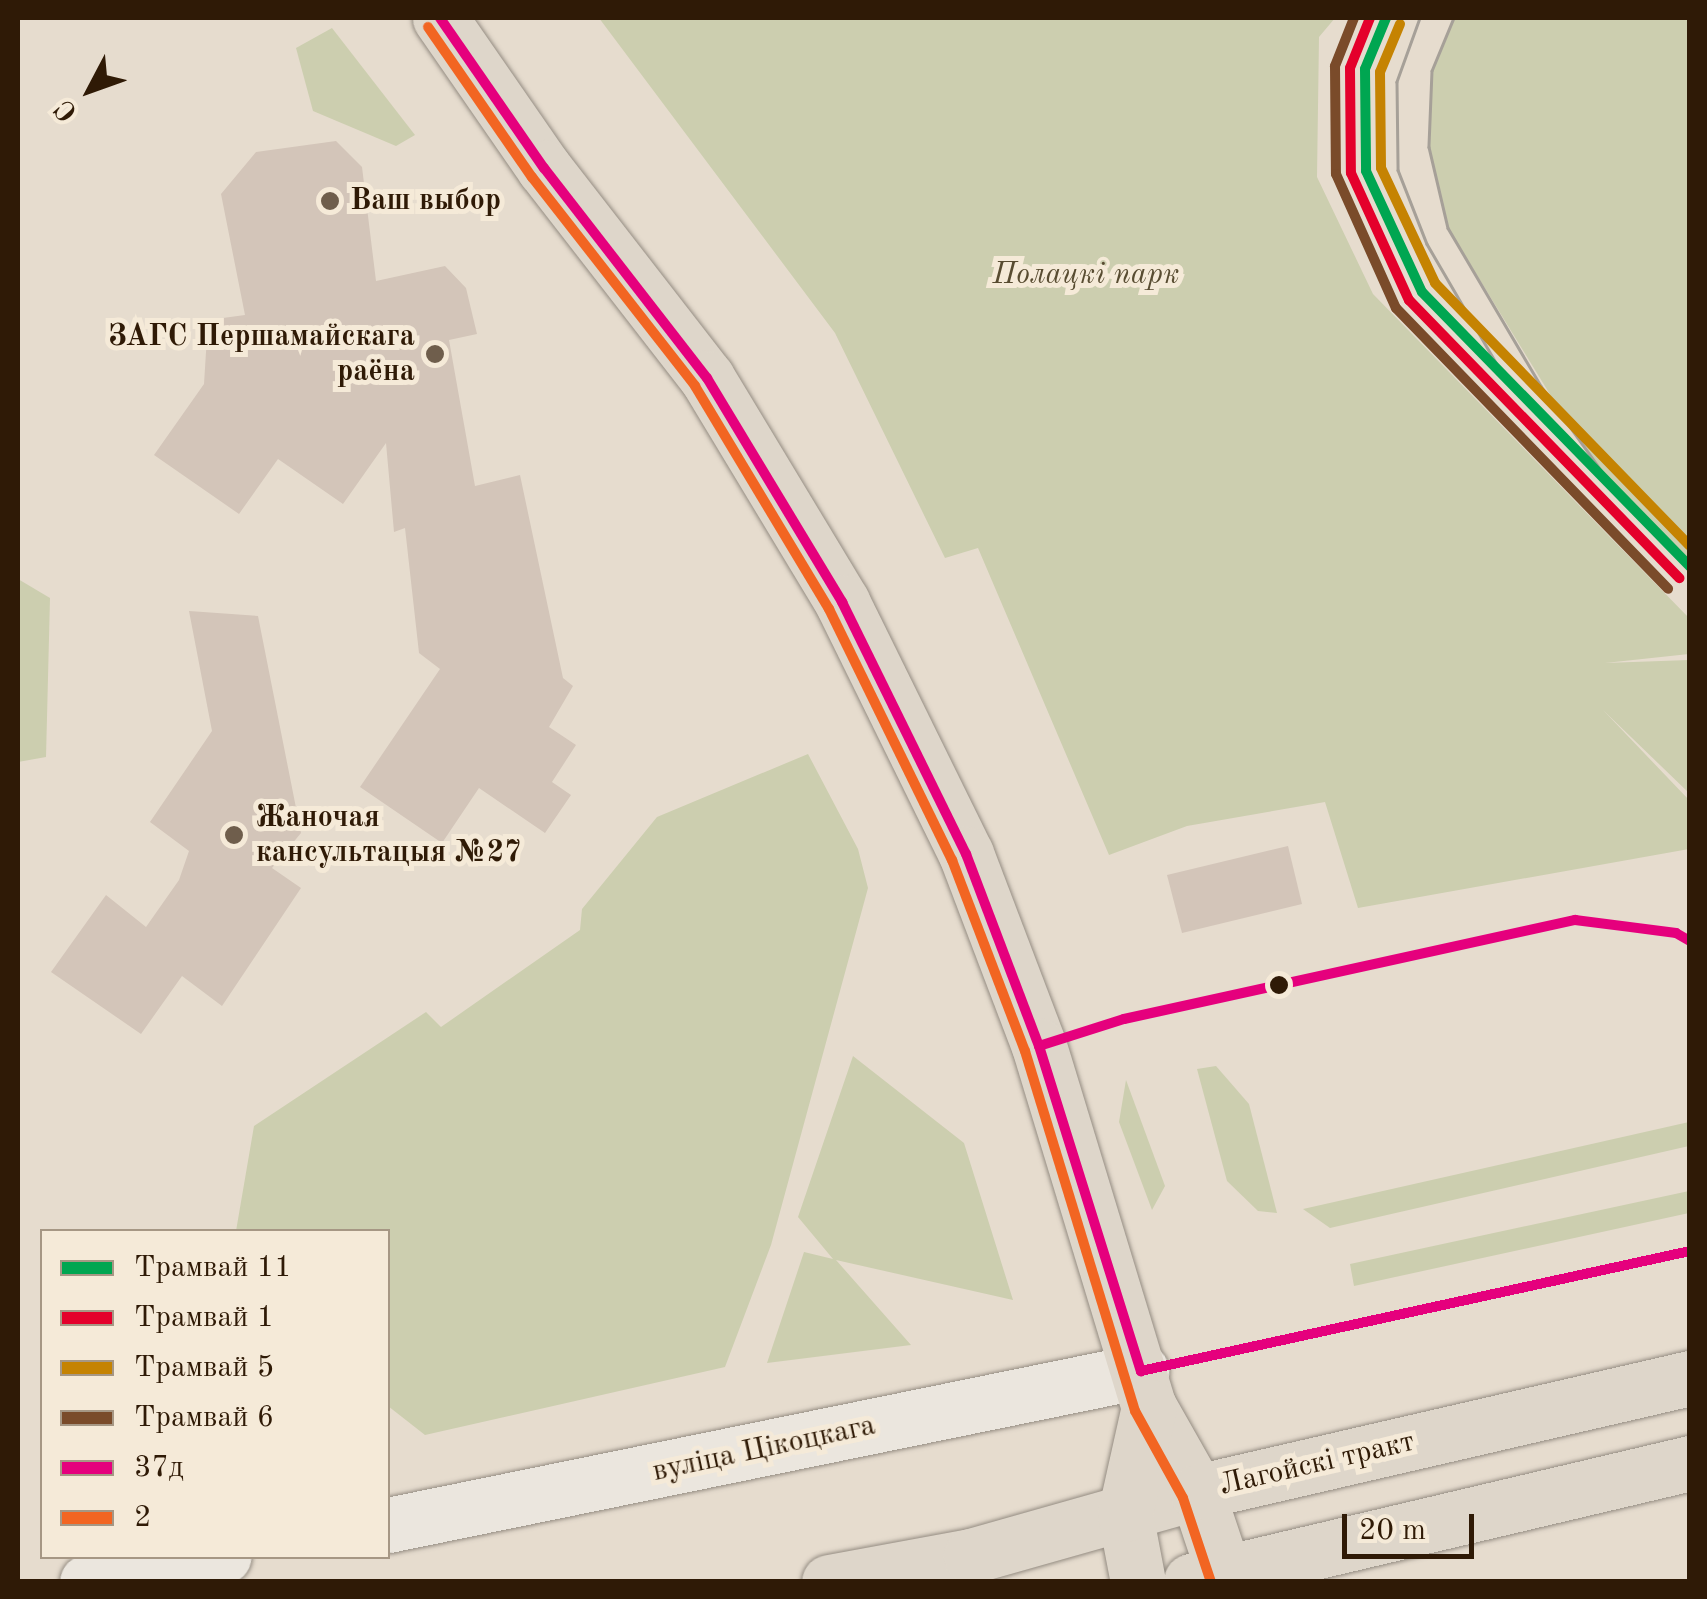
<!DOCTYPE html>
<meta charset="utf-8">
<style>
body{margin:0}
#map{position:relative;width:1707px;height:1599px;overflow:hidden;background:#e6dcce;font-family:"Old Standard TT",serif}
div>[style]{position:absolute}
.green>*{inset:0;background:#ccceaf}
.building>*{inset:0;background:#d3c5b9}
.roads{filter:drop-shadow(0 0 2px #948c82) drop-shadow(0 0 2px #948c82)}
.minor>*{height:55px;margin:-27.5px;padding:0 27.5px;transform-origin:27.5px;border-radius:27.5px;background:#ebe6de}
.major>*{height:55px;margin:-27.5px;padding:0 27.5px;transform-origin:27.5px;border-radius:27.5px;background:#ded6ca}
.tram>*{height:2.5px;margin:-1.25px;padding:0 1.25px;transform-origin:1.25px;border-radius:1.25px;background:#a6a098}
.bus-1>*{height:10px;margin:-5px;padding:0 5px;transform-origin:5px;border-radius:5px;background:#e5007d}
.bus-2>*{height:10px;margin:-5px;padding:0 5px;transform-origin:5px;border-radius:5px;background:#f26522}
.tram-1>*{height:10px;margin:-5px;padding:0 5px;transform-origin:5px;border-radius:5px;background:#00a651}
.tram-2>*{height:10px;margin:-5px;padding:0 5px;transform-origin:5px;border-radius:5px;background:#e4002b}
.tram-3>*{height:10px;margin:-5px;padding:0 5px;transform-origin:5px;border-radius:5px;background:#c58302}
.tram-4>*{height:10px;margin:-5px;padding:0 5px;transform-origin:5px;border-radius:5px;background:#7a4b2a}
.dots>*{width:28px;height:28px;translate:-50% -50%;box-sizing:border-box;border:5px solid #f5ead8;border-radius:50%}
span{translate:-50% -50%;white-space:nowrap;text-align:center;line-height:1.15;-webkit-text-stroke:10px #f5ead8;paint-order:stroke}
.poi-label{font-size:30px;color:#2f1a06;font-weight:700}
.left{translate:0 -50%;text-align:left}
.right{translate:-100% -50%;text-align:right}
.park-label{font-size:30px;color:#584c31;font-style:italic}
.street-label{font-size:30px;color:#2f1a06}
.frame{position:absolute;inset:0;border:20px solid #2f1a06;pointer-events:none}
.legend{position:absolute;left:40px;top:1229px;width:350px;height:330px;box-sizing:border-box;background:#f5ead8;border:2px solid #a69784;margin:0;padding:12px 18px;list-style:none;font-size:30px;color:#2f1a06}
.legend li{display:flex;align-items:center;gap:20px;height:50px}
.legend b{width:50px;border:2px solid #a69784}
.north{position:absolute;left:40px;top:40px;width:100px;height:100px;-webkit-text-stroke:8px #f5ead8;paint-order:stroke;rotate:229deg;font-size:28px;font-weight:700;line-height:40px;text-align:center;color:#2f1a06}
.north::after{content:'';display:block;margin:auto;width:35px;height:45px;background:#2f1a06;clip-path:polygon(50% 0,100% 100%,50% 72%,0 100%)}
.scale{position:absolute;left:1342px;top:1514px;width:132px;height:45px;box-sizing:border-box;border:5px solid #2f1a06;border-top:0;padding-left:12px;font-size:30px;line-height:35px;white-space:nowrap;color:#2f1a06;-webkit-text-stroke:8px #f5ead8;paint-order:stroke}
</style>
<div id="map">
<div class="green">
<div style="clip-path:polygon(599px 18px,1335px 18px,1319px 37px,1317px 177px,1373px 294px,1689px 618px,1689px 654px,1605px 663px,1689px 660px,1689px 793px,1603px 710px,1689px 800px,1689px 849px,1358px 908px,1325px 802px,1187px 826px,1109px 855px,978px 548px,945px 558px,835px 333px)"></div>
<div style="clip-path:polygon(1454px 18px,1689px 18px,1689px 568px,1618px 494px,1573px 432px,1448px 228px,1429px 147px,1432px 71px)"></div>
<div style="clip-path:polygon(332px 28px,415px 135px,396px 146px,313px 111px,296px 48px)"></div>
<div style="clip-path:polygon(18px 579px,50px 598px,46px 757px,18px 762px)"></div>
<div style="clip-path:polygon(808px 754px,858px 849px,868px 888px,771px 1245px,725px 1367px,425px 1435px,388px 1406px,388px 1232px,236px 1231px,254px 1126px,426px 1012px,441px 1027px,580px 930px,582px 909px,657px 817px)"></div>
<div style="clip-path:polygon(853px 1056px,964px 1143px,1013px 1300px,836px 1260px,911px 1345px,767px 1363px,804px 1252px,833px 1259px,798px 1217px)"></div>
<div style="clip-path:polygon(1216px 1066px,1249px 1104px,1277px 1213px,1258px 1211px,1227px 1181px,1197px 1069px)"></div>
<div style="clip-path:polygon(1126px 1080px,1165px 1186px,1152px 1210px,1119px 1122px)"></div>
<div style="clip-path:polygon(1689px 1122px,1689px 1146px,1330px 1228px,1303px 1209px)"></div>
<div style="clip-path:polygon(1689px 1191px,1689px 1213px,1354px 1286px,1350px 1264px)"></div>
</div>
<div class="building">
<div style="clip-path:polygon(336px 141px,362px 167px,376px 281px,445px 266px,466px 288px,477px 334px,449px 340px,475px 486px,520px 475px,563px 678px,573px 686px,549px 727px,576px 745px,552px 782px,571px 795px,545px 833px,479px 788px,442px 843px,360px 787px,440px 669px,419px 653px,405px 528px,394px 532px,386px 443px,343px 504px,278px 459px,239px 514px,154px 455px,204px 384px,208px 320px,245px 315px,221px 194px,256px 152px)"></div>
<div style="clip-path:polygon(189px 611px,258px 616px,301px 833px,272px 868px,301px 888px,222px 1006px,182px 976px,141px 1034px,51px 972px,106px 895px,146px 927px,179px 880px,189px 851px,150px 822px,212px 731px)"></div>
<div style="clip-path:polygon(1288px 846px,1302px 904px,1182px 933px,1167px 875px)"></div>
</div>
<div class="roads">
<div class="minor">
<div style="left:388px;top:1525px;width:769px;rotate:-11.56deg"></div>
<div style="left:87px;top:1582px;width:139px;rotate:-10.7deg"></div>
</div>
<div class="major">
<div style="left:440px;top:18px;width:183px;rotate:55.3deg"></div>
<div style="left:544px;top:168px;width:266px;rotate:52.2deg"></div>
<div style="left:707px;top:378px;width:262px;rotate:58.9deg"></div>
<div style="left:842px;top:602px;width:281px;rotate:63.8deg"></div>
<div style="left:966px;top:854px;width:205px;rotate:69.2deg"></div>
<div style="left:1039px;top:1046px;width:377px;rotate:73.1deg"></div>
<div style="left:1149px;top:1407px;width:98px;rotate:60.5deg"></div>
<div style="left:1197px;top:1492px;width:95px;rotate:71.6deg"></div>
<div style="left:1191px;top:1581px;width:513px;rotate:-13.3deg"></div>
<div style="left:829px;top:1582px;width:144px;rotate:-10.4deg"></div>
<div style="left:971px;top:1556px;width:235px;rotate:-15.8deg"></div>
<div style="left:1197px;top:1492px;width:506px;rotate:-13.02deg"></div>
<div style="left:1138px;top:1582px;width:69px;rotate:-100.8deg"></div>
<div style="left:1125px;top:1514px;width:110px;rotate:-77.4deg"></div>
</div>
</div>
<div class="tram">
<div style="left:1420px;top:18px;width:68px;rotate:109.8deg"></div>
<div style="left:1397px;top:82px;width:88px;rotate:89.3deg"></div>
<div style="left:1398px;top:170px;width:79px;rotate:68.6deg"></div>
<div style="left:1427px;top:244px;width:155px;rotate:59.8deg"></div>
<div style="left:1454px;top:18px;width:57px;rotate:112.5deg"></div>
<div style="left:1432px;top:71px;width:76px;rotate:92.3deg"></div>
<div style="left:1429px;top:147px;width:83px;rotate:76.8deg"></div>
<div style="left:1448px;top:228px;width:183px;rotate:59.5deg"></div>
<div style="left:1541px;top:386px;width:133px;rotate:54.5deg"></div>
</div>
<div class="bus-1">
<div style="left:440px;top:18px;width:183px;rotate:55.3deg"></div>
<div style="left:544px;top:168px;width:266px;rotate:52.2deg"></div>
<div style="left:707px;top:378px;width:262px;rotate:58.9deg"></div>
<div style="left:842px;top:602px;width:281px;rotate:63.8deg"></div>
<div style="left:966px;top:854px;width:205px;rotate:69.2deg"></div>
<div style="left:1039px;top:1046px;width:341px;rotate:72.6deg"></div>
<div style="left:1141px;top:1371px;width:562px;rotate:-12.33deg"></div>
<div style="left:1039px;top:1046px;width:89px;rotate:-17.6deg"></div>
<div style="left:1124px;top:1019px;width:462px;rotate:-12.4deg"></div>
<div style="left:1575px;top:920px;width:102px;rotate:7.3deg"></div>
<div style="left:1676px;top:933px;width:16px;rotate:30deg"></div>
</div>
<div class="bus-2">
<div style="left:428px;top:27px;width:183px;rotate:55.3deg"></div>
<div style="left:532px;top:177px;width:265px;rotate:52deg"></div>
<div style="left:695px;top:386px;width:260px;rotate:59deg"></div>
<div style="left:829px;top:609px;width:280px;rotate:63.9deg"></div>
<div style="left:952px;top:860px;width:204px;rotate:69.1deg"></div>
<div style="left:1025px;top:1051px;width:376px;rotate:73deg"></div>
<div style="left:1135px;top:1411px;width:99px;rotate:61.1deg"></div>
<div style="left:1183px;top:1498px;width:89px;rotate:71.6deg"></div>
</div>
<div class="tram-1">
<div style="left:1386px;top:18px;width:55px;rotate:112.4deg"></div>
<div style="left:1365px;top:69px;width:102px;rotate:89.4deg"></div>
<div style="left:1366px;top:171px;width:133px;rotate:65.2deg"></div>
<div style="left:1422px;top:292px;width:384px;rotate:45.7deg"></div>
</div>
<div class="tram-2">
<div style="left:1370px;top:18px;width:54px;rotate:111.8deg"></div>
<div style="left:1350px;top:68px;width:105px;rotate:89.5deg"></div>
<div style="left:1351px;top:173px;width:140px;rotate:65.5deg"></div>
<div style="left:1409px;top:300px;width:388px;rotate:45.8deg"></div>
</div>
<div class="tram-3">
<div style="left:1400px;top:24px;width:52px;rotate:112.6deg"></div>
<div style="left:1380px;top:72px;width:96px;rotate:89.4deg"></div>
<div style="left:1381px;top:168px;width:127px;rotate:64.8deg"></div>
<div style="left:1435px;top:283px;width:366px;rotate:45.9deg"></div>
</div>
<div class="tram-4">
<div style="left:1354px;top:18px;width:52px;rotate:111.6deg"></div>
<div style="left:1335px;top:66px;width:108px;rotate:89.5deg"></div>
<div style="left:1336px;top:174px;width:147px;rotate:65.9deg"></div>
<div style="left:1396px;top:308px;width:391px;rotate:45.9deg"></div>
</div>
<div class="dots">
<div style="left:330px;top:201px;background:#6f5e4c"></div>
<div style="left:435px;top:354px;background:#6f5e4c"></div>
<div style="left:234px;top:835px;background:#6f5e4c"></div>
<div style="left:1279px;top:985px;background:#2f1a06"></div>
</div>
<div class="poi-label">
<span class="left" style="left:350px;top:201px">Ваш выбор</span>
<span class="right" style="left:415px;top:354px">ЗАГС Першамайскага<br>раёна</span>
<span class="left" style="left:256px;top:835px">Жаночая<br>кансультацыя №27</span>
</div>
<div class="park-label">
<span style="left:1086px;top:275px">Полацкі парк</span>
</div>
<div class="street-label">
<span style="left:764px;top:1449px;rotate:-12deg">вуліца Цікоцкага</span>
<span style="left:1317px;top:1464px;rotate:-13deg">Лагойскі тракт</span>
</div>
<div class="frame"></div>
<ul class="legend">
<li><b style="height:12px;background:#00a651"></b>Трамвай 11</li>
<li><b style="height:12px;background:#e4002b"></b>Трамвай 1</li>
<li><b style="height:12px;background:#c58302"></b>Трамвай 5</li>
<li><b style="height:12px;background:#7a4b2a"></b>Трамвай 6</li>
<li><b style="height:12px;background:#e5007d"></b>37д</li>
<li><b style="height:12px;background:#f26522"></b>2</li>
</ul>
<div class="north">С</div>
<div class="scale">20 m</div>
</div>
